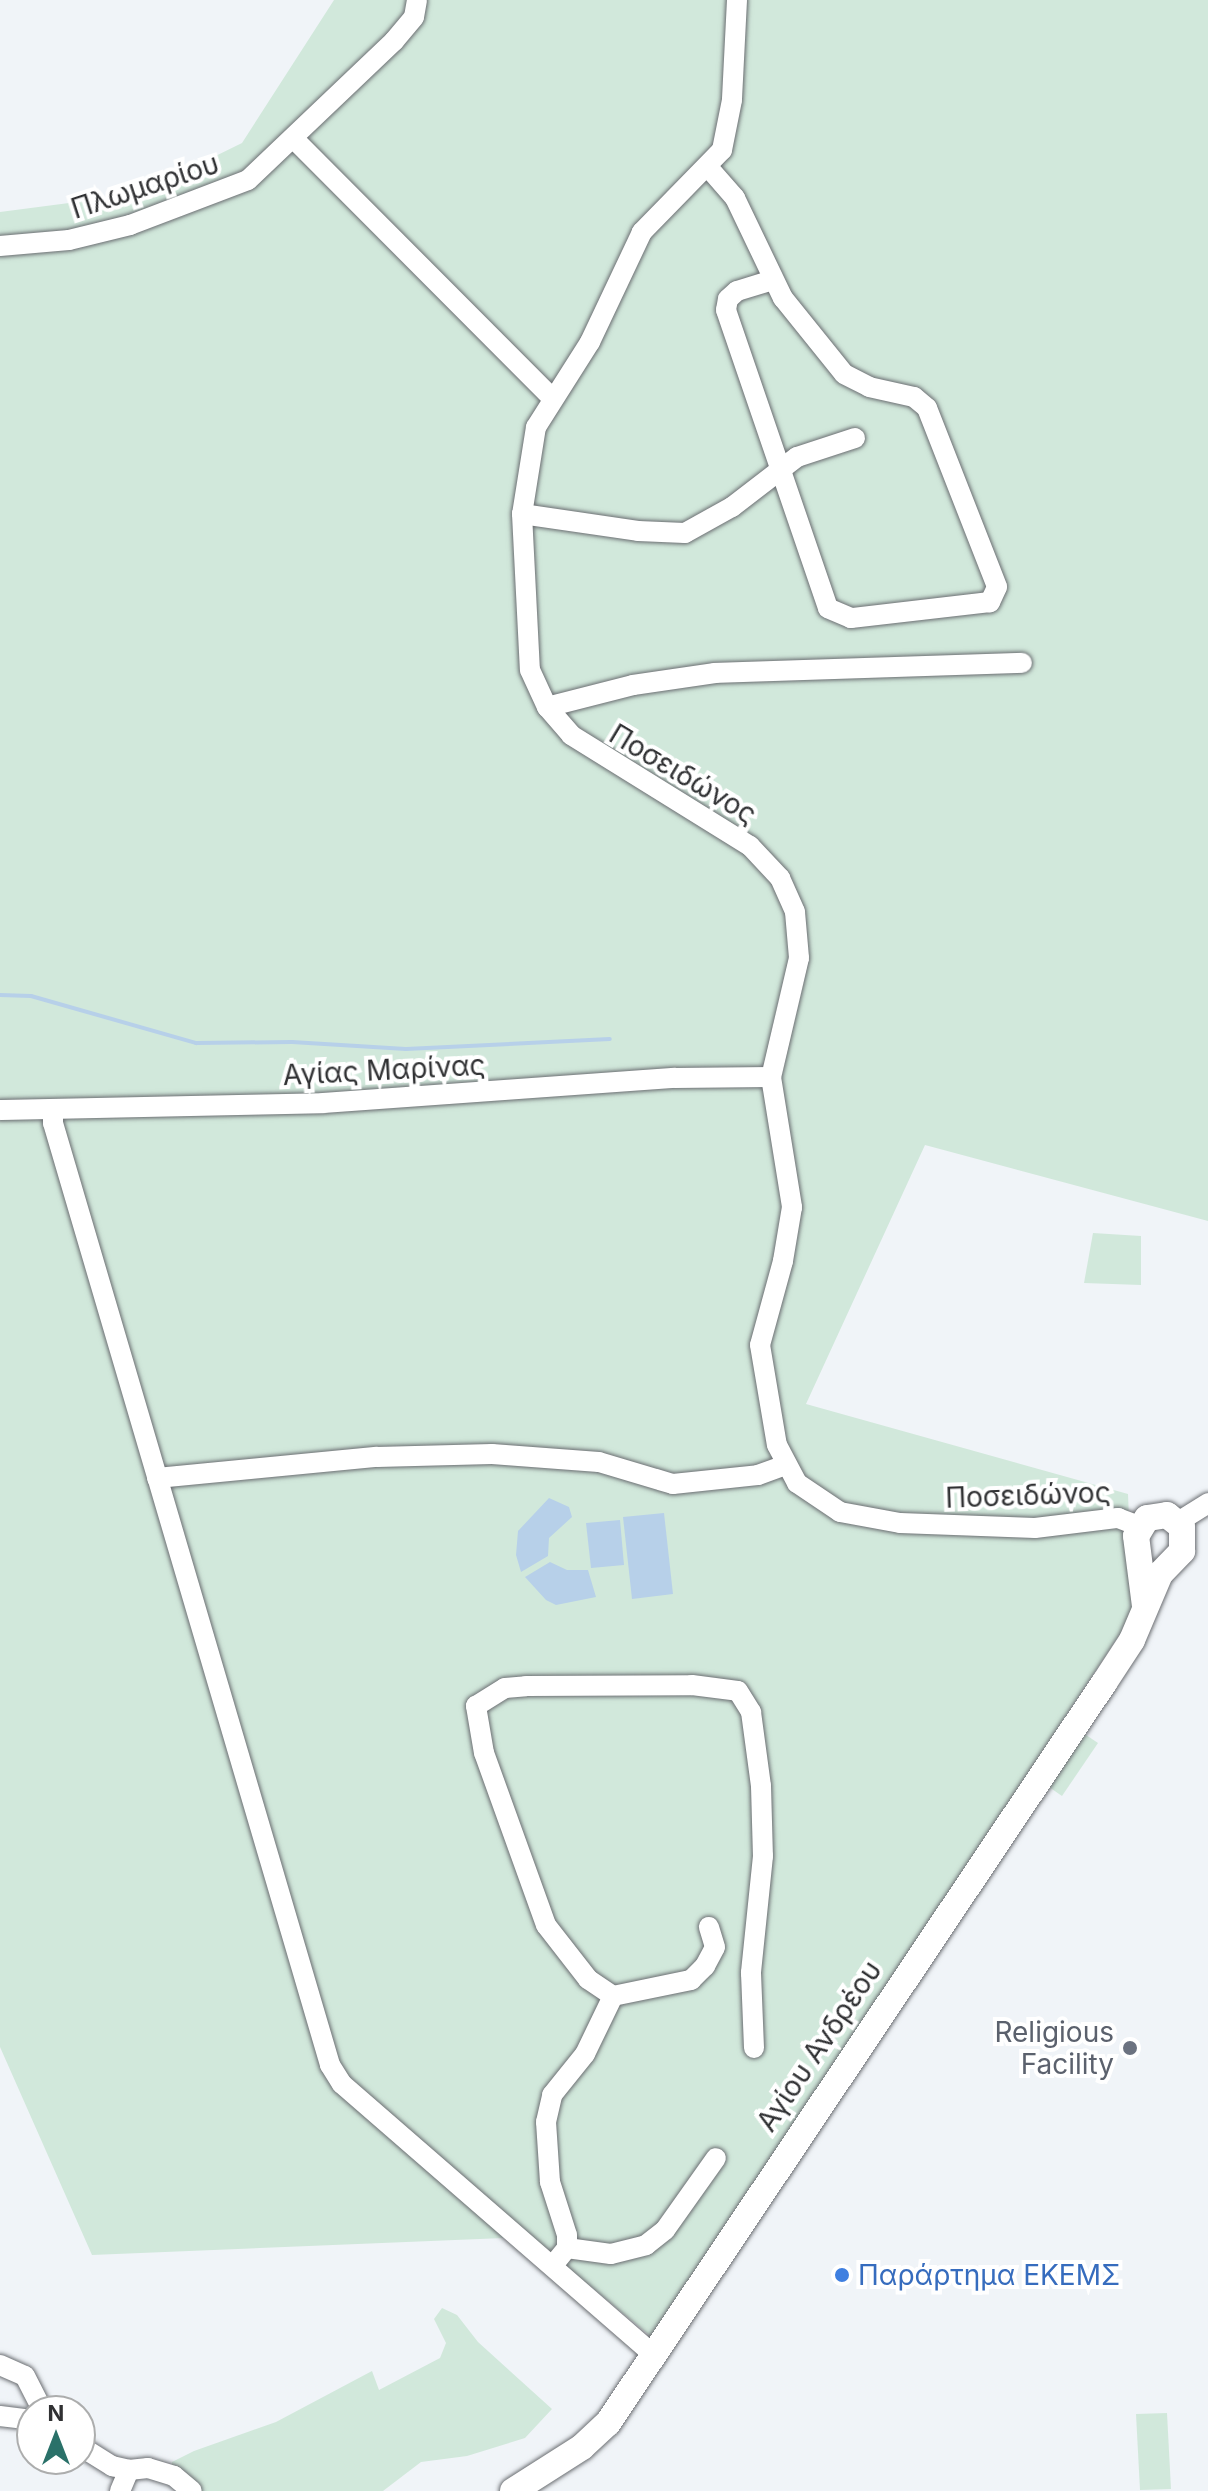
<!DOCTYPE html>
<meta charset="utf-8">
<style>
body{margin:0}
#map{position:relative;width:1208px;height:2491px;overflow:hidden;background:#f0f4f8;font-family:Inter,sans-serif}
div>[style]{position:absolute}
.green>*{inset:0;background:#d1e8db}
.water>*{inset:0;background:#b7d0e9}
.stream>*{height:4px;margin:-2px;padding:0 2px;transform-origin:2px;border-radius:2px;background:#b7d0e9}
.roads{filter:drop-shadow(0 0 2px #6b6e72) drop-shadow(0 0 2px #6b6e72)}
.minor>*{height:20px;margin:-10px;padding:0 10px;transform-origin:10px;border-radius:10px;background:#fff}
.major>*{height:26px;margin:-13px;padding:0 13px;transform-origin:13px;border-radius:13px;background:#fff}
.dots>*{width:22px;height:22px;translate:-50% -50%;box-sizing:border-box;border:4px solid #fff;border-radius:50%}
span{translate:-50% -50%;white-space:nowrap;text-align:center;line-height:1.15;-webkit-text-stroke:8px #fff;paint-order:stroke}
.street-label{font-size:28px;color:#303133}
.worship-label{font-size:28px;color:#5b616d}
.right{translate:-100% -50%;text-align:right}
.shop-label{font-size:28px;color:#366cbe}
.left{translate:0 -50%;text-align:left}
.north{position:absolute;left:16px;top:2395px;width:80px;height:80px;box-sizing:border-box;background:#fff;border:2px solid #acadad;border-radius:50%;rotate:0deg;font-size:22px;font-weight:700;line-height:32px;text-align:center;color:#303133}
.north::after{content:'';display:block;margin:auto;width:28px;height:36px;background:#2a7169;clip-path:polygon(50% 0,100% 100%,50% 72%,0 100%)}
</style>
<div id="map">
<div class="green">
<div style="clip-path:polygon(334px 0,1208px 0,1208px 1221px,925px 1145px,806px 1404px,1128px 1494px,1133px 1614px,654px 2339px,531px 2237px,92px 2255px,0 2047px,0 212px,138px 194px,242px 143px)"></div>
<div style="clip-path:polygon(1093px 1233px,1141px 1236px,1141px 1285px,1084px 1283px)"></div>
<div style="clip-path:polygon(1068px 1723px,1098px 1743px,1062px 1796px,1033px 1776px)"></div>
<div style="clip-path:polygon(442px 2308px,457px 2315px,478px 2342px,552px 2409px,525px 2438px,467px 2456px,421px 2462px,383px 2491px,199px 2491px,172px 2469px,172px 2462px,194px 2451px,276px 2422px,372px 2371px,379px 2390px,440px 2358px,446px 2343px,434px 2319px)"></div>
<div style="clip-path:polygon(1167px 2413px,1171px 2489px,1140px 2490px,1136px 2414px)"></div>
</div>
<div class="water">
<div style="clip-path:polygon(549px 1498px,569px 1507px,572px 1517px,549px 1538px,548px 1556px,521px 1572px,516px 1555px,518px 1531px)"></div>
<div style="clip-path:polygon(664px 1513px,673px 1594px,632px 1599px,623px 1517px)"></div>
<div style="clip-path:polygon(620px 1520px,624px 1565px,591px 1568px,586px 1523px)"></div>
<div style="clip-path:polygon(550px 1562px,567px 1570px,588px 1570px,596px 1597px,556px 1605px,546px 1600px,525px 1577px)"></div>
</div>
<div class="stream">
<div style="left:0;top:995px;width:31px;rotate:2deg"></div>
<div style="left:31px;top:996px;width:172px;rotate:15.9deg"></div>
<div style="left:196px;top:1043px;width:96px;rotate:-0.6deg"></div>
<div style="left:292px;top:1042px;width:114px;rotate:3.5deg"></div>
<div style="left:406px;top:1049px;width:204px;rotate:-2.8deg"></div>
</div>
<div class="roads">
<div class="minor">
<div style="left:737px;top:0;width:100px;rotate:92.9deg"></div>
<div style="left:732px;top:100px;width:51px;rotate:101.3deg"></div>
<div style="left:722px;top:150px;width:115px;rotate:134.3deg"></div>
<div style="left:642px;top:232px;width:122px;rotate:115.3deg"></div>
<div style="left:590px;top:342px;width:101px;rotate:122.4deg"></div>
<div style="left:536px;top:427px;width:88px;rotate:99.1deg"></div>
<div style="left:522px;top:514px;width:156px;rotate:87.1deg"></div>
<div style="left:530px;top:670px;width:41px;rotate:65.3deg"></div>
<div style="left:547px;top:707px;width:37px;rotate:49deg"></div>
<div style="left:571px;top:735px;width:211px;rotate:31.8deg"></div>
<div style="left:750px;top:846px;width:44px;rotate:46.8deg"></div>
<div style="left:780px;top:878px;width:37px;rotate:66deg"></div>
<div style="left:795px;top:912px;width:46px;rotate:85deg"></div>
<div style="left:799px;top:958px;width:122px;rotate:103.2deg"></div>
<div style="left:771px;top:1077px;width:132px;rotate:80.8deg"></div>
<div style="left:792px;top:1207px;width:55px;rotate:99.5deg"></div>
<div style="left:783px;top:1261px;width:87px;rotate:105.3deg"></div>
<div style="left:760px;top:1345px;width:101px;rotate:80.4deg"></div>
<div style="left:777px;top:1445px;width:43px;rotate:62.2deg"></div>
<div style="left:797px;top:1483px;width:52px;rotate:34deg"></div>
<div style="left:840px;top:1512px;width:61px;rotate:10.4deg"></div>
<div style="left:900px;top:1523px;width:135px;rotate:2.1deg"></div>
<div style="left:1035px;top:1528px;width:84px;rotate:-6.9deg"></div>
<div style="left:1118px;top:1518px;width:22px;rotate:21deg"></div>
<div style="left:294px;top:139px;width:366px;rotate:45.1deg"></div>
<div style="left:708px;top:167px;width:41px;rotate:48.9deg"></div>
<div style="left:735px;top:198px;width:111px;rotate:64.4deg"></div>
<div style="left:783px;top:298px;width:97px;rotate:51.2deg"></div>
<div style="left:844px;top:374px;width:28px;rotate:27deg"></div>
<div style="left:869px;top:387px;width:46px;rotate:12.5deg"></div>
<div style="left:914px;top:397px;width:17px;rotate:40deg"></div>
<div style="left:927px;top:408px;width:192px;rotate:68.6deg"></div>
<div style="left:997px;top:587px;width:17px;rotate:115deg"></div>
<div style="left:990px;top:602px;width:140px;rotate:173.4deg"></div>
<div style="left:851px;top:618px;width:25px;rotate:-157deg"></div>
<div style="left:828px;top:608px;width:315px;rotate:-108.9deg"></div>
<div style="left:726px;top:310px;width:11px;rotate:-80deg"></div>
<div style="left:728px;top:299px;width:12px;rotate:-42deg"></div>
<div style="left:737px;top:291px;width:37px;rotate:-17deg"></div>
<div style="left:0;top:246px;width:69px;rotate:-5deg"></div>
<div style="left:69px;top:240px;width:63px;rotate:-13.8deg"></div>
<div style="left:130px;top:225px;width:126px;rotate:-20.9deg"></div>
<div style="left:248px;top:180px;width:202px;rotate:-43.6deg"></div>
<div style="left:394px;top:41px;width:31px;rotate:-50deg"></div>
<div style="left:414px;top:17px;width:17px;rotate:-80deg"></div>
<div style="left:522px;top:514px;width:117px;rotate:8.3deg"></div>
<div style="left:638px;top:531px;width:47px;rotate:2.4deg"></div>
<div style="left:685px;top:533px;width:54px;rotate:-29deg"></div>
<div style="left:732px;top:507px;width:82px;rotate:-37.6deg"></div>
<div style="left:797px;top:457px;width:61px;rotate:-18.1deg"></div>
<div style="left:547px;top:707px;width:89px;rotate:-14.3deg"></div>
<div style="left:633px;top:685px;width:83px;rotate:-8.3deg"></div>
<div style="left:715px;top:673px;width:307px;rotate:-1.9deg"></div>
<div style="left:53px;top:1109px;width:14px;rotate:90deg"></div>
<div style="left:53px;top:1123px;width:982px;rotate:73.61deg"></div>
<div style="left:330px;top:2065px;width:22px;rotate:58deg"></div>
<div style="left:342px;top:2084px;width:412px;rotate:41deg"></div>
<div style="left:0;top:1110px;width:323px;rotate:-1.2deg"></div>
<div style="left:323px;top:1103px;width:353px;rotate:-4.1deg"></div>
<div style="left:675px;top:1078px;width:96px;rotate:-0.6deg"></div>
<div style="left:157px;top:1478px;width:221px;rotate:-5.5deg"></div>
<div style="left:377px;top:1457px;width:115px;rotate:-1.5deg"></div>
<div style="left:492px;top:1454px;width:107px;rotate:4.3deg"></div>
<div style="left:599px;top:1462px;width:77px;rotate:16.6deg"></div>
<div style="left:673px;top:1484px;width:85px;rotate:-6deg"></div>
<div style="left:758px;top:1475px;width:29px;rotate:-20deg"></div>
<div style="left:1178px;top:1522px;width:36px;rotate:-32deg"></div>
<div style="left:613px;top:1996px;width:30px;rotate:-146deg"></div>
<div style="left:588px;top:1979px;width:68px;rotate:-127.9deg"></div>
<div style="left:546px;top:1925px;width:183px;rotate:-109.8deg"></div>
<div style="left:484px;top:1753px;width:48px;rotate:-99.7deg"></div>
<div style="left:476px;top:1706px;width:34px;rotate:-32deg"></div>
<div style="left:505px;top:1688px;width:21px;rotate:-5deg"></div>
<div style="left:526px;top:1686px;width:166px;rotate:-0.3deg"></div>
<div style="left:692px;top:1685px;width:46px;rotate:7.4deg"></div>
<div style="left:738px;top:1691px;width:25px;rotate:58deg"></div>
<div style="left:751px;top:1712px;width:75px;rotate:82.3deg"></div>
<div style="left:761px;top:1786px;width:70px;rotate:88.4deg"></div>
<div style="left:763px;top:1856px;width:118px;rotate:95.9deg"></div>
<div style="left:751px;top:1973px;width:75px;rotate:87.7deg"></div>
<div style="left:567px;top:2248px;width:44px;rotate:7.8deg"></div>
<div style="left:611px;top:2254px;width:36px;rotate:-14deg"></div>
<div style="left:646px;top:2245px;width:24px;rotate:-38deg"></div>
<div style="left:665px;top:2230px;width:88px;rotate:-54.7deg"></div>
<div style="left:554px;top:2264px;width:21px;rotate:-51deg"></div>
<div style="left:567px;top:2248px;width:13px;rotate:-90deg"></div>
<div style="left:567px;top:2235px;width:56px;rotate:-107.8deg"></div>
<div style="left:550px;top:2182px;width:60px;rotate:-93.8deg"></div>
<div style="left:546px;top:2122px;width:28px;rotate:-77deg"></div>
<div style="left:552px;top:2095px;width:53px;rotate:-51.2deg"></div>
<div style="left:585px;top:2054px;width:64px;rotate:-64.2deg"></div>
<div style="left:613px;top:1996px;width:80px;rotate:-11.6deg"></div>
<div style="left:691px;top:1980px;width:20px;rotate:-45deg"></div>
<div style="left:705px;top:1966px;width:21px;rotate:-62deg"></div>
<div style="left:715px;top:1947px;width:21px;rotate:-107deg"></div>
<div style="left:0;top:2365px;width:27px;rotate:24deg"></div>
<div style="left:25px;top:2376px;width:39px;rotate:63deg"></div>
<div style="left:0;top:2416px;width:32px;rotate:7deg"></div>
<div style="left:80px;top:2446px;width:38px;rotate:32deg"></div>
<div style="left:112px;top:2466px;width:17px;rotate:13deg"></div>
<div style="left:120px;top:2491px;width:23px;rotate:-67deg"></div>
<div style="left:129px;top:2470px;width:19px;rotate:-6deg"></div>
<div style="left:148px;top:2468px;width:27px;rotate:17deg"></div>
<div style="left:174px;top:2476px;width:23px;rotate:40deg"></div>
</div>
<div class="major">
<div style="left:513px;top:2491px;width:82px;rotate:-32.5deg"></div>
<div style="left:582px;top:2447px;width:35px;rotate:-43deg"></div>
<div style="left:608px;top:2423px;width:891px;rotate:-56.17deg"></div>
<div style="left:1104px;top:1683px;width:51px;rotate:-56.9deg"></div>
<div style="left:1132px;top:1640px;width:72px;rotate:-67deg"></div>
<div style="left:1160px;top:1574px;width:32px;rotate:-46deg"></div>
<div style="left:1182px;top:1551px;width:24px;rotate:-90deg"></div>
<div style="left:1182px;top:1527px;width:19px;rotate:-141deg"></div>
<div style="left:1167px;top:1515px;width:20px;rotate:171deg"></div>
<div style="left:1147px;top:1518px;width:21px;rotate:121deg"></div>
<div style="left:1136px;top:1536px;width:71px;rotate:82.7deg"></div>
</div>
</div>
<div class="dots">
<div style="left:1130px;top:2048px;background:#6b7280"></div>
<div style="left:842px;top:2275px;background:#3f7fe0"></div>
</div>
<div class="street-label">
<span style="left:145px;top:186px;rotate:-18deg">Πλωμαρίου</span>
<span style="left:683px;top:774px;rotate:31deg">Ποσειδώνος</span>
<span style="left:384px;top:1070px;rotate:-3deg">Αγίας Μαρίνας</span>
<span style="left:1028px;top:1495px;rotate:-2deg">Ποσειδώνος</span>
<span style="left:819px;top:2046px;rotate:-56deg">Αγίου Ανδρέου</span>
</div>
<div class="worship-label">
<span class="right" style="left:1114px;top:2048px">Religious<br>Facility</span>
</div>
<div class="shop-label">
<span class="left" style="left:858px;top:2275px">Παράρτημα ΕΚΕΜΣ</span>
</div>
<div class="north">N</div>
</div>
